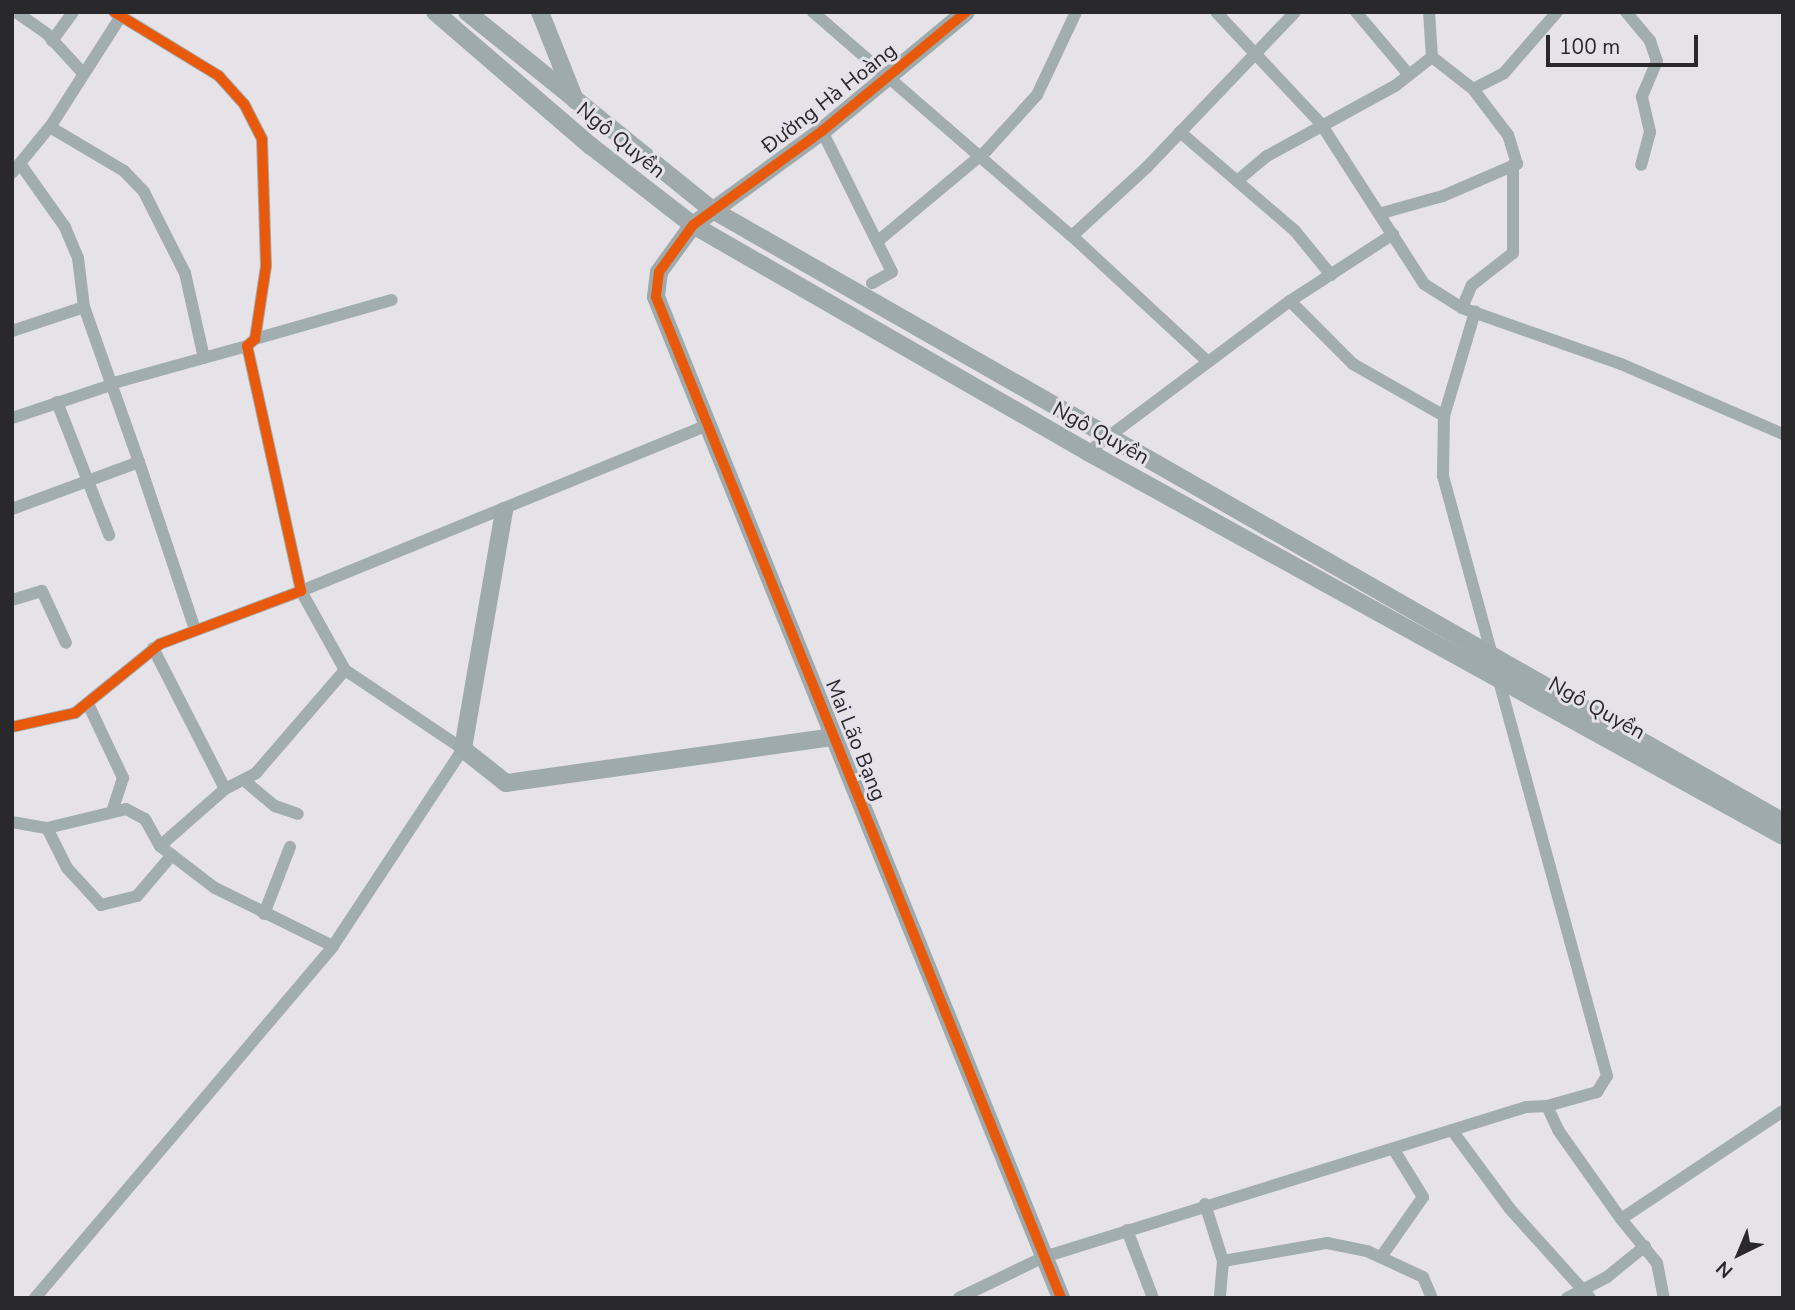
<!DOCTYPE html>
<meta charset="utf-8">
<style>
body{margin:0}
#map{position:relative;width:1795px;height:1310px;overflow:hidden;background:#e5e3e8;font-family:"Nunito Sans",sans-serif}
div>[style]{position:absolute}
.street>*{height:12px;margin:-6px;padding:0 6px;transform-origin:6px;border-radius:6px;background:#a2adb0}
.secondary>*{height:18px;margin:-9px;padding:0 9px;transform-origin:9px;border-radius:9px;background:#9eaaac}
.cycleway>*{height:10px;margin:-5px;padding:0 5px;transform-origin:5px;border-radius:5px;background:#e8590c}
span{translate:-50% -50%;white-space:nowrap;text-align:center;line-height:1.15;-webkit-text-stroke:6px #e4e1ea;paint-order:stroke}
.street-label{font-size:21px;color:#29282b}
.frame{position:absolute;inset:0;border:14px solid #29282b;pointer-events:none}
.north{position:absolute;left:1704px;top:1219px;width:70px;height:70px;-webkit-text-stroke:5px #e4e1ea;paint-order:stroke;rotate:223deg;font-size:19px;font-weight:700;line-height:28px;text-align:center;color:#29282b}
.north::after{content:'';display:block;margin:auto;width:24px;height:32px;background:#29282b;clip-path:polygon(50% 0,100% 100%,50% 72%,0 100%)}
.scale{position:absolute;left:1546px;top:35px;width:152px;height:32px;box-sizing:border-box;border:4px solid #29282b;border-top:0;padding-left:9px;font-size:21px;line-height:24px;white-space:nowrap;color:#29282b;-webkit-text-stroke:5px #e4e1ea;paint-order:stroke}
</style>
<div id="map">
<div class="street">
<div style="left:16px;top:12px;width:38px;rotate:35deg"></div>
<div style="left:47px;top:34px;width:53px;rotate:47.3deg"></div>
<div style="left:813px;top:12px;width:342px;rotate:40.9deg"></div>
<div style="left:1072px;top:236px;width:102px;rotate:-42.6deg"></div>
<div style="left:1147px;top:167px;width:214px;rotate:-46.3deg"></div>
<div style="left:1216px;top:12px;width:154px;rotate:46.8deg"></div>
<div style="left:1321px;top:124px;width:190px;rotate:57.2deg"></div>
<div style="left:1424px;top:284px;width:45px;rotate:32.3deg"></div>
<div style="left:1462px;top:308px;width:169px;rotate:19.4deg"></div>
<div style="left:1621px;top:364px;width:176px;rotate:23.4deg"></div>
<div style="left:1356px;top:12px;width:82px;rotate:49.9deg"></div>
<div style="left:1626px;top:12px;width:38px;rotate:50deg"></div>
<div style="left:1650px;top:41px;width:21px;rotate:71deg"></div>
<div style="left:1657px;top:61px;width:39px;rotate:113deg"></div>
<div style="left:1642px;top:97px;width:36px;rotate:77deg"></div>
<div style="left:1650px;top:132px;width:34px;rotate:105deg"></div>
<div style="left:52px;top:41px;width:36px;rotate:-54deg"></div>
<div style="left:1473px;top:89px;width:35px;rotate:-27deg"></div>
<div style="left:1504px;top:73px;width:81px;rotate:-49deg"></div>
<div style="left:50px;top:127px;width:86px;rotate:30.7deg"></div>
<div style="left:124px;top:171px;width:29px;rotate:46deg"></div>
<div style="left:144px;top:192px;width:91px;rotate:63.2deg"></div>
<div style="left:185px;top:273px;width:87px;rotate:77.4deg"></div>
<div style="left:822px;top:131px;width:157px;rotate:63.6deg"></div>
<div style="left:892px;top:272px;width:23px;rotate:151deg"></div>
<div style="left:1180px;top:132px;width:152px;rotate:40.7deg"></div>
<div style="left:1295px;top:231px;width:57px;rotate:50.7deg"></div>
<div style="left:12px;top:173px;width:63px;rotate:-50.8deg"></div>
<div style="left:52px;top:124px;width:132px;rotate:-57.4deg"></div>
<div style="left:1237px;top:181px;width:39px;rotate:-40deg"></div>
<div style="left:1267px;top:156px;width:146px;rotate:-28.7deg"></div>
<div style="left:1395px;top:86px;width:47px;rotate:-38.1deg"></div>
<div style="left:1432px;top:57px;width:45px;rotate:-93.8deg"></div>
<div style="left:1382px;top:213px;width:63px;rotate:-15.6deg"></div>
<div style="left:1443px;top:196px;width:81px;rotate:-23.4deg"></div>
<div style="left:1517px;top:164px;width:30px;rotate:-107deg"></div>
<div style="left:1508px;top:135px;width:58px;rotate:-127.3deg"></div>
<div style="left:1473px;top:89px;width:52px;rotate:-142deg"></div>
<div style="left:1072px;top:236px;width:185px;rotate:42.8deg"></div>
<div style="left:878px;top:241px;width:141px;rotate:-39.8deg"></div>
<div style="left:986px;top:151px;width:76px;rotate:-47.7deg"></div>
<div style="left:1037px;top:95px;width:92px;rotate:-64.8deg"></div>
<div style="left:1290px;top:301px;width:89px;rotate:45deg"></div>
<div style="left:1353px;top:364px;width:105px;rotate:29.7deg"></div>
<div style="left:1444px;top:416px;width:109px;rotate:-73.4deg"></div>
<div style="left:1462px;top:308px;width:25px;rotate:-67deg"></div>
<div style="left:1472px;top:285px;width:52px;rotate:-38deg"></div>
<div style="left:1513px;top:253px;width:88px;rotate:-90deg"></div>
<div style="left:12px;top:331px;width:76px;rotate:-18.4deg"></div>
<div style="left:255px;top:339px;width:142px;rotate:-15.9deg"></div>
<div style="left:110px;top:384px;width:142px;rotate:-15.5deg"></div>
<div style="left:57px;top:402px;width:143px;rotate:68.6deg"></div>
<div style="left:1444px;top:416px;width:60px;rotate:91deg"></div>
<div style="left:1443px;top:476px;width:622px;rotate:74.71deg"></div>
<div style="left:1607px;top:1076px;width:19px;rotate:122deg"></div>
<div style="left:1597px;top:1092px;width:52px;rotate:164.4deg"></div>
<div style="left:12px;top:418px;width:104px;rotate:-18.4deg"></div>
<div style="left:1088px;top:452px;width:252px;rotate:-36.8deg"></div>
<div style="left:1290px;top:301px;width:123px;rotate:-33deg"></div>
<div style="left:139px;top:462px;width:176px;rotate:71.5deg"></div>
<div style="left:12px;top:509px;width:135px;rotate:-20.3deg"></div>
<div style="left:139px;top:462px;width:164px;rotate:-109.5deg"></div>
<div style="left:84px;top:307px;width:49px;rotate:-97deg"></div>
<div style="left:78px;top:258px;width:34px;rotate:-113deg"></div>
<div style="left:65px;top:227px;width:76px;rotate:-125.4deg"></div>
<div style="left:12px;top:600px;width:31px;rotate:-17deg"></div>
<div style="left:42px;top:591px;width:57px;rotate:65.2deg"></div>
<div style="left:153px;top:648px;width:158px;rotate:62.9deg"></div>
<div style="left:89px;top:706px;width:80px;rotate:64.7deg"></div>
<div style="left:123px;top:778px;width:32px;rotate:108deg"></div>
<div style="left:12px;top:727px;width:65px;rotate:-12.5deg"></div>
<div style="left:75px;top:713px;width:109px;rotate:-39.1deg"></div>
<div style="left:160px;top:644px;width:151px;rotate:-20.6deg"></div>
<div style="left:301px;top:591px;width:251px;rotate:-102.4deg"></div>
<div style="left:247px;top:346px;width:11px;rotate:-41deg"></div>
<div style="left:255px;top:339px;width:74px;rotate:-81.4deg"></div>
<div style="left:266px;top:266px;width:127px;rotate:-91.8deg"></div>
<div style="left:262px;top:139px;width:39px;rotate:-117deg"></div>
<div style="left:244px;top:104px;width:38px;rotate:-132deg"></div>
<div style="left:219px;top:76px;width:123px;rotate:-148.6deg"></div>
<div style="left:246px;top:782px;width:38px;rotate:40deg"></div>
<div style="left:275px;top:806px;width:24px;rotate:19deg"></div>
<div style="left:12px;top:822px;width:36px;rotate:10deg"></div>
<div style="left:47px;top:828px;width:81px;rotate:-13.5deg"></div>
<div style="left:126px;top:809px;width:21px;rotate:28deg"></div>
<div style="left:145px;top:819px;width:31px;rotate:61deg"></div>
<div style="left:160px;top:846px;width:86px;rotate:-41.2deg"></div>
<div style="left:225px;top:789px;width:35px;rotate:-27deg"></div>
<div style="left:256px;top:773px;width:136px;rotate:-49.2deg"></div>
<div style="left:345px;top:670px;width:90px;rotate:-119.1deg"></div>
<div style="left:301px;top:591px;width:437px;rotate:-22.2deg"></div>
<div style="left:47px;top:828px;width:45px;rotate:63.4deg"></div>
<div style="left:67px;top:868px;width:50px;rotate:47.4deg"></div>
<div style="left:101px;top:905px;width:37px;rotate:-14deg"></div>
<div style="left:137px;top:896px;width:54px;rotate:-49.5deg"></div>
<div style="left:160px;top:846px;width:69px;rotate:37.4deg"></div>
<div style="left:215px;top:888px;width:131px;rotate:26.2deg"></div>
<div style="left:264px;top:914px;width:72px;rotate:-68.8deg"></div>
<div style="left:1454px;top:1133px;width:94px;rotate:53.6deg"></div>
<div style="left:1510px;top:1209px;width:120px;rotate:48deg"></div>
<div style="left:1205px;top:1204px;width:60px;rotate:72.5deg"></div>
<div style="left:1223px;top:1261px;width:37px;rotate:95deg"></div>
<div style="left:1621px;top:1219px;width:57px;rotate:50.7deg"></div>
<div style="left:1657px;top:1263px;width:36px;rotate:79deg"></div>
<div style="left:1127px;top:1230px;width:73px;rotate:69.1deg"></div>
<div style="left:1381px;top:1257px;width:73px;rotate:-55deg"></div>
<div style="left:1423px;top:1197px;width:55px;rotate:-121.7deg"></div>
<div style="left:1223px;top:1261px;width:106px;rotate:-9.8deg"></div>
<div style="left:1327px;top:1243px;width:41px;rotate:11.3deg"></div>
<div style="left:1367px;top:1251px;width:62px;rotate:24.9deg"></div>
<div style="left:1423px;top:1277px;width:23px;rotate:67deg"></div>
<div style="left:35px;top:1298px;width:461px;rotate:-49.7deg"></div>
<div style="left:333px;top:946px;width:236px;rotate:-56.6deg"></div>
<div style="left:463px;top:749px;width:142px;rotate:-146.2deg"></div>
<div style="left:959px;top:1298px;width:94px;rotate:-25.8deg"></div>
<div style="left:1044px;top:1257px;width:505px;rotate:-17.29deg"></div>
<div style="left:1526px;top:1107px;width:21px;rotate:-3deg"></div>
<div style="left:1547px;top:1106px;width:26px;rotate:65deg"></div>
<div style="left:1558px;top:1130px;width:109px;rotate:54.7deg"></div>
<div style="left:1621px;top:1219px;width:195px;rotate:-33.7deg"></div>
<div style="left:1567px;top:1298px;width:45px;rotate:-27.7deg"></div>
<div style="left:1607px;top:1277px;width:49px;rotate:-39.2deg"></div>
</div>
<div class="secondary">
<div style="left:435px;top:12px;width:206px;rotate:40.7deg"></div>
<div style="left:591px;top:146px;width:129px;rotate:37.8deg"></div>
<div style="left:693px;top:225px;width:456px;rotate:29.9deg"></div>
<div style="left:1088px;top:452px;width:794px;rotate:28.92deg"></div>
<div style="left:467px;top:12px;width:314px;rotate:38.9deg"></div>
<div style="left:711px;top:209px;width:1235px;rotate:29.76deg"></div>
<div style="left:540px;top:12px;width:95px;rotate:68.3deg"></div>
<div style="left:966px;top:12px;width:187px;rotate:140.4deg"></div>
<div style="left:822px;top:131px;width:160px;rotate:143.9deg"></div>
<div style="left:693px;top:225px;width:58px;rotate:125.9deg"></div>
<div style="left:659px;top:272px;width:25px;rotate:97deg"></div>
<div style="left:656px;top:297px;width:1080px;rotate:67.97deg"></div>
<div style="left:504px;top:511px;width:242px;rotate:99.8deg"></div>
<div style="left:463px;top:749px;width:55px;rotate:38.3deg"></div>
<div style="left:506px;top:783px;width:331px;rotate:-8deg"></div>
</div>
<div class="cycleway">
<div style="left:966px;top:12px;width:187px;rotate:140.4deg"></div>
<div style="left:822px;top:131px;width:160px;rotate:143.9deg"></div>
<div style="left:693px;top:225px;width:58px;rotate:125.9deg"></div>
<div style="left:659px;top:272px;width:25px;rotate:97deg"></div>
<div style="left:656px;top:297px;width:1080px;rotate:67.97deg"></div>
<div style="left:12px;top:727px;width:65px;rotate:-12.5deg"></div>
<div style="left:75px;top:713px;width:109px;rotate:-39.1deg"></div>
<div style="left:160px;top:644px;width:151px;rotate:-20.6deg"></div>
<div style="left:301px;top:591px;width:251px;rotate:-102.4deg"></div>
<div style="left:247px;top:346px;width:11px;rotate:-41deg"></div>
<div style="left:255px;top:339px;width:74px;rotate:-81.4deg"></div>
<div style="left:266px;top:266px;width:127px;rotate:-91.8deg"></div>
<div style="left:262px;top:139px;width:39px;rotate:-117deg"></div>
<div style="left:244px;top:104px;width:38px;rotate:-132deg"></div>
<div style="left:219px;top:76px;width:123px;rotate:-148.6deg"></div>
</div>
<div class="street-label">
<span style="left:829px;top:98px;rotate:-38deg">Đường Hà Hoàng</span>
<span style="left:621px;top:140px;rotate:39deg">Ngô Quyền</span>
<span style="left:1101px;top:433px;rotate:29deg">Ngô Quyền</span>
<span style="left:1597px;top:708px;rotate:29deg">Ngô Quyền</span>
<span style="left:856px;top:740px;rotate:68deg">Mai Lão Bạng</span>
</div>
<div class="frame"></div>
<div class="north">N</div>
<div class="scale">100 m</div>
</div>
